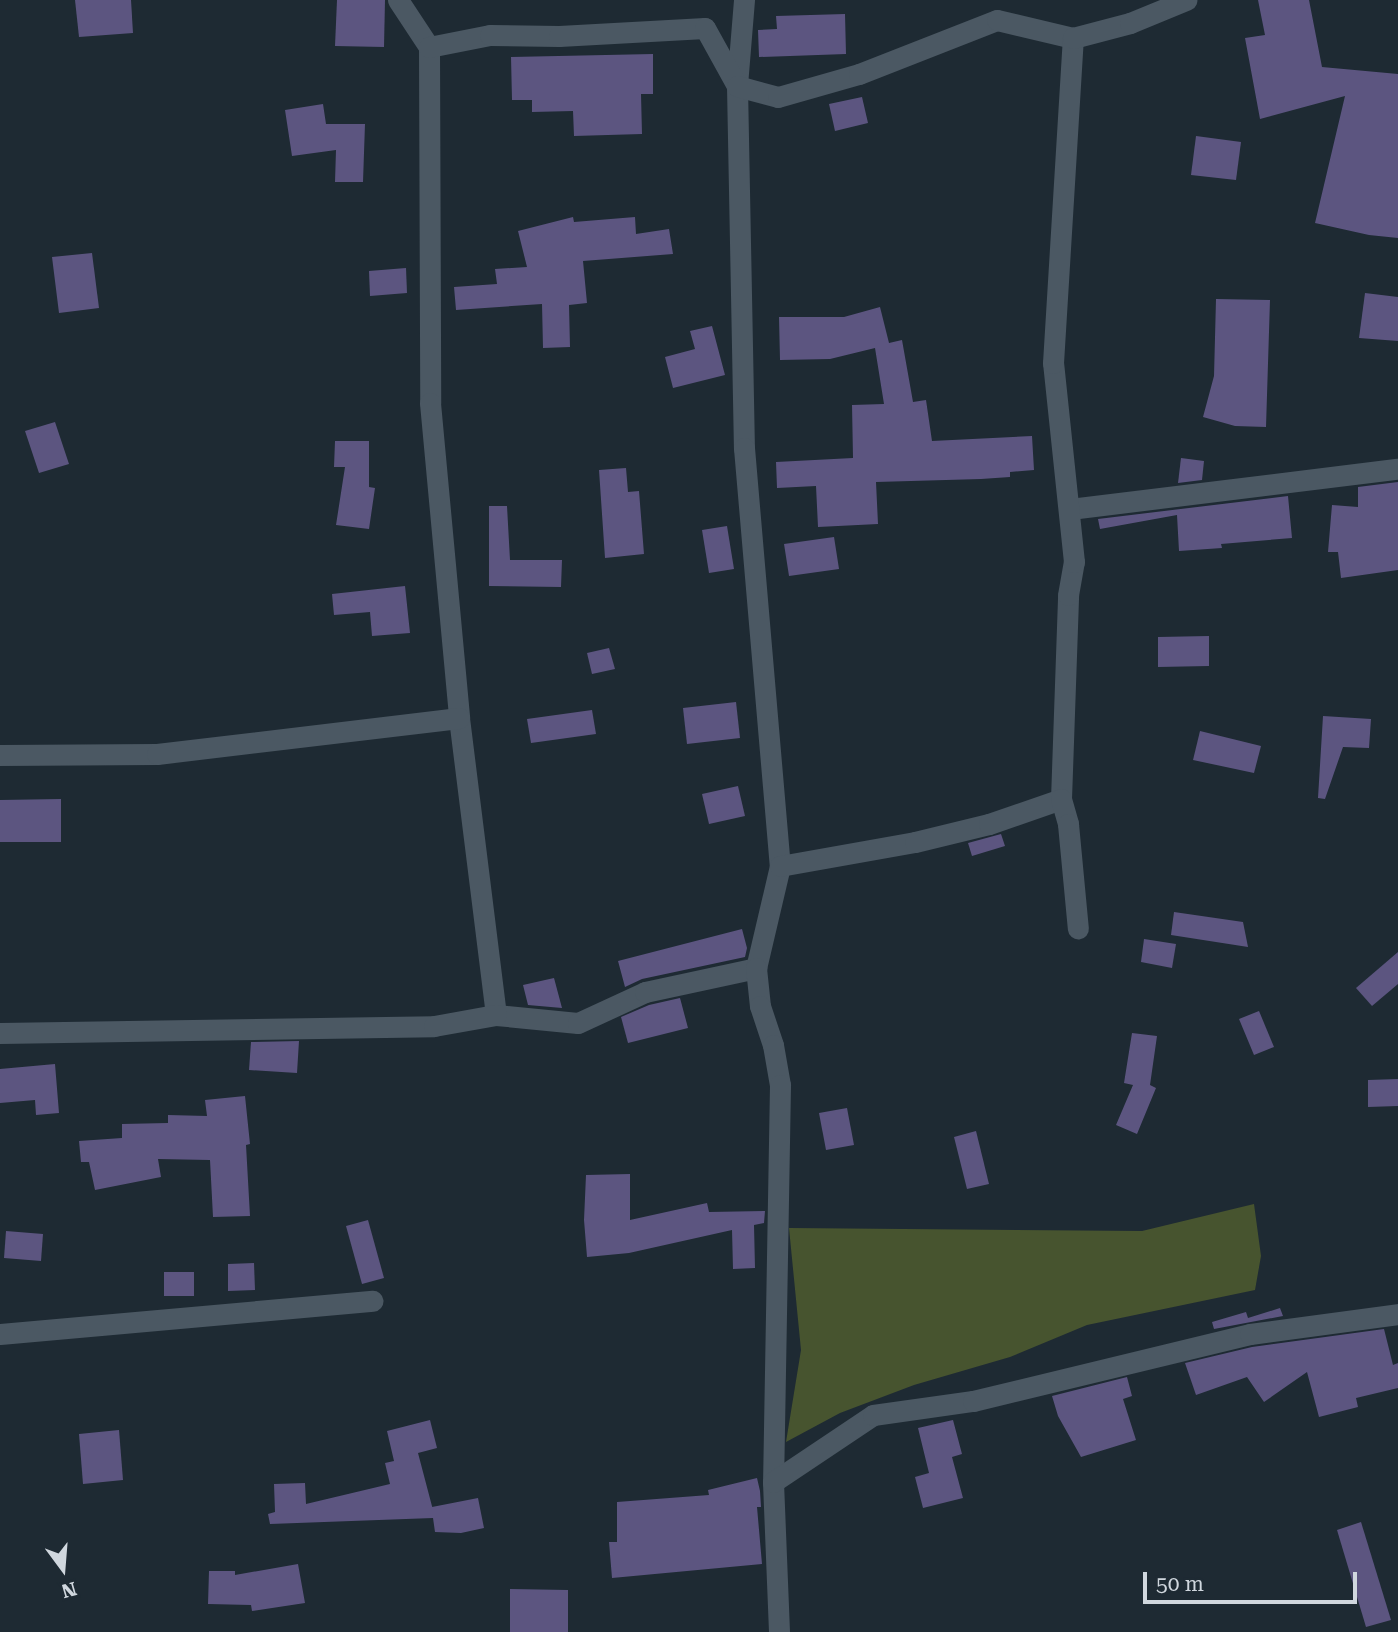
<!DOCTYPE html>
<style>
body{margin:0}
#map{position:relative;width:1398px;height:1632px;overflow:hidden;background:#1e2a33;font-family:"Roboto Serif",serif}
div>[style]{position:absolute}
.green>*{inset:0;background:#47542f}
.building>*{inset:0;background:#5c5580}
.minor>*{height:21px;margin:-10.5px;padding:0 10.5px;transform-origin:10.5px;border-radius:10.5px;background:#4b5863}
span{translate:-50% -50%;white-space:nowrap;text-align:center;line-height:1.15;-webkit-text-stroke:5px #1e2a33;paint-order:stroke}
.north{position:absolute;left:28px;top:1534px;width:70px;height:70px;-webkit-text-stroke:5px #1e2a33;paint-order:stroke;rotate:164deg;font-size:19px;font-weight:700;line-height:28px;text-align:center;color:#d0d7de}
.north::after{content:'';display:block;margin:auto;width:24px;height:32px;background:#d0d7de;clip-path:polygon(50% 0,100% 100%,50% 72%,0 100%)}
.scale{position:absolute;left:1143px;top:1572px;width:214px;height:32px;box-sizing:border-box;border:4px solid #d0d7de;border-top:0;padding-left:9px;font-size:21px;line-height:24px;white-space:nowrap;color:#d0d7de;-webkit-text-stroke:5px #1e2a33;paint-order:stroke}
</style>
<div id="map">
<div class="green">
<div style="clip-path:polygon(1254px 1204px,1261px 1256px,1255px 1290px,1087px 1325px,1010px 1357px,914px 1385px,840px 1413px,786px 1442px,801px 1350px,789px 1228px,1142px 1231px)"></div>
</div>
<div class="building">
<div style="clip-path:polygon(75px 0,131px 0,133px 33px,79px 37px)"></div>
<div style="clip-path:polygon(337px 0,385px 0,384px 47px,335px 46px)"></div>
<div style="clip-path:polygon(1258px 0,1309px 0,1322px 67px,1398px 74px,1398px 238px,1369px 235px,1315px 223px,1345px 96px,1260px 119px,1245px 38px,1265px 35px)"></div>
<div style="clip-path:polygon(845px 14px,846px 54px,759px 57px,758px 30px,777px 29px,776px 16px)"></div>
<div style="clip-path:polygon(653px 54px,653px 94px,641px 94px,642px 134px,574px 136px,573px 111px,532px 112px,532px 100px,512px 100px,511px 57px)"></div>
<div style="clip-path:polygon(862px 97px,868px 123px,835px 131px,829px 104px)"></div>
<div style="clip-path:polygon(323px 104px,326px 124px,365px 124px,363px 182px,335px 182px,336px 150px,292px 156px,285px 110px)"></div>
<div style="clip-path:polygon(1196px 136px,1241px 142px,1236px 180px,1191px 175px)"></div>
<div style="clip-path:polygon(573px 217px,574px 222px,635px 217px,636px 234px,669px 229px,673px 254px,583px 261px,587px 303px,569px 305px,570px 347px,543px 348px,542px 304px,456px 310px,454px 287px,497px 284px,495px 269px,527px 267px,518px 231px)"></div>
<div style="clip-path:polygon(92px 253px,99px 308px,59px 313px,52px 257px)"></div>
<div style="clip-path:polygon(406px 268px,407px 293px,370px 296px,369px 271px)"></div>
<div style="clip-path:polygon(1365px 293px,1398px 297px,1398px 341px,1359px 338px)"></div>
<div style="clip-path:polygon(1216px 299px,1270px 300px,1266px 427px,1235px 426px,1203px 417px,1214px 376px)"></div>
<div style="clip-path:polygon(880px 307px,889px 343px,902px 340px,913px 402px,926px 400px,932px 441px,1032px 436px,1034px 470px,1010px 472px,1010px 477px,981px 479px,876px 482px,878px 524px,818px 527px,816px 486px,777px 488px,776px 462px,853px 458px,852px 405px,884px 404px,875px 348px,830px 359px,780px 360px,779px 317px,844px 317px)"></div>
<div style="clip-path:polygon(712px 326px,725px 375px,673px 388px,665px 357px,695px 349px,690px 331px)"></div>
<div style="clip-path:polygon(55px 422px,69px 464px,39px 473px,25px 431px)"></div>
<div style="clip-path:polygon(335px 441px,369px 441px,369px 487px,375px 488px,369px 529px,336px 525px,345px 467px,334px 467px)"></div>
<div style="clip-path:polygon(1181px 458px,1204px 461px,1202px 480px,1178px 483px)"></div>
<div style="clip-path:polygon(626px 468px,628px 492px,639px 491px,644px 554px,605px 558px,599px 470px)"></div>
<div style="clip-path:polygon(1398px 482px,1398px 570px,1341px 578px,1338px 552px,1328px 552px,1332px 505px,1358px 507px,1358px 487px)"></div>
<div style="clip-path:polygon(1288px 496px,1292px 538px,1221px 544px,1222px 548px,1179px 551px,1177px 515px,1100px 529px,1098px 519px)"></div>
<div style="clip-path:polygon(489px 506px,507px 506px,510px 560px,562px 560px,561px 587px,489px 586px)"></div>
<div style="clip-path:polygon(727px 526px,734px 569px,709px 573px,702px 530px)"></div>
<div style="clip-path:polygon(834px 537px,839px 569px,789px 576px,784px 544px)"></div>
<div style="clip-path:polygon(405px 586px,410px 633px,372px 636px,370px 612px,334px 615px,332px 594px)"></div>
<div style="clip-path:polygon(1209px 636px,1209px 666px,1158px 667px,1158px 637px)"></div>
<div style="clip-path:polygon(609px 648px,615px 669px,592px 674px,587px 653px)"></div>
<div style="clip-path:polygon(736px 702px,740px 738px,687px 744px,683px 708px)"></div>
<div style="clip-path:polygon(592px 710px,596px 734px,531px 743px,527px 719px)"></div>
<div style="clip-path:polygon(1323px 716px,1371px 719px,1369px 748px,1343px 747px,1325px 799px,1318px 798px)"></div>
<div style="clip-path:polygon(1200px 731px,1261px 746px,1254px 773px,1193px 760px)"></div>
<div style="clip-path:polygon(738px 786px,745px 816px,709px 824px,702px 794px)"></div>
<div style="clip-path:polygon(61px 799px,61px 842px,0 842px,0 800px)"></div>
<div style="clip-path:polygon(1001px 834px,1005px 846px,972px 856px,968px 843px)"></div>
<div style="clip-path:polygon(1174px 912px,1243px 922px,1248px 947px,1171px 935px)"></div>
<div style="clip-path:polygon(742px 929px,747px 948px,745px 957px,642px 979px,625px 987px,618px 961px)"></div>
<div style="clip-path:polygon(1144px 939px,1176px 944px,1172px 968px,1141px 962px)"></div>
<div style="clip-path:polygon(1398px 952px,1398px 984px,1372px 1006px,1356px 988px)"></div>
<div style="clip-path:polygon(554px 978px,562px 1008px,528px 1005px,523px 985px)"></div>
<div style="clip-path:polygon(680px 998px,688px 1028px,628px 1043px,621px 1017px,649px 1005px)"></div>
<div style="clip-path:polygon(1259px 1011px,1274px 1047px,1254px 1055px,1239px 1019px)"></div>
<div style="clip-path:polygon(1132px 1033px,1157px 1036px,1150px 1085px,1156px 1088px,1137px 1134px,1116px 1125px,1133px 1085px,1124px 1083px)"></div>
<div style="clip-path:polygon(299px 1041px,297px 1073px,249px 1070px,251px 1042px)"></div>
<div style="clip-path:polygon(55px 1064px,59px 1113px,36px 1115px,35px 1100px,0 1103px,0 1069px)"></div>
<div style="clip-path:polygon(1398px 1079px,1398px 1106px,1368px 1107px,1368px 1080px)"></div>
<div style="clip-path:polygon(245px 1096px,250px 1144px,246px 1145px,250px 1216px,213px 1217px,210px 1160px,158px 1159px,161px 1177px,95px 1190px,89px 1162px,81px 1162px,79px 1141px,122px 1138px,122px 1124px,168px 1123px,168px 1115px,207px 1116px,205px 1100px)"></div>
<div style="clip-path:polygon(847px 1108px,854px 1145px,826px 1150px,819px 1113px)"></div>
<div style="clip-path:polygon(976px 1131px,989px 1184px,967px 1189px,954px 1137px)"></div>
<div style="clip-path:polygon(630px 1174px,630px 1220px,707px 1203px,709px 1212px,765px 1211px,764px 1223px,754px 1225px,755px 1268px,733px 1269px,732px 1230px,629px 1253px,587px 1257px,584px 1220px,586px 1175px)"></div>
<div style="clip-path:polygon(368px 1220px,384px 1278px,362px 1284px,346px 1226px)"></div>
<div style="clip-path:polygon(6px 1231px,43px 1234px,41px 1261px,4px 1258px)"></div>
<div style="clip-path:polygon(254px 1263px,255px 1290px,228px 1291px,228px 1264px)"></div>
<div style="clip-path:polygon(164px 1272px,194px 1272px,194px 1296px,164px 1296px)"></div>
<div style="clip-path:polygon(1280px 1308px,1283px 1316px,1214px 1329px,1212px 1322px,1246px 1312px,1248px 1318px)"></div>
<div style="clip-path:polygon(1384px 1329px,1393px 1365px,1398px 1363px,1398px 1388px,1356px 1398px,1358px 1407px,1319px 1417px,1307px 1372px,1264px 1402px,1247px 1377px,1196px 1395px,1185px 1363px,1252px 1347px)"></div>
<div style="clip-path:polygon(1127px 1377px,1132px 1396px,1123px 1399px,1136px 1440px,1081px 1457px,1058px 1416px,1052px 1396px)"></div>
<div style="clip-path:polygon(430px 1420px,437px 1448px,418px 1453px,433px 1510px,432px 1507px,478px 1498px,484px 1528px,461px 1533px,435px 1532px,433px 1518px,270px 1524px,268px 1514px,275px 1512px,274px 1484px,305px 1483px,306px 1504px,390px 1484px,385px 1463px,394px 1461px,387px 1431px)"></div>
<div style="clip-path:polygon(953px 1420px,962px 1454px,952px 1457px,963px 1498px,923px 1508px,915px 1477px,929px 1473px,918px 1428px)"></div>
<div style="clip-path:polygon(119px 1430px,123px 1480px,83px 1484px,79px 1434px)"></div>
<div style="clip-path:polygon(757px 1478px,760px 1491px,761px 1507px,757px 1507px,762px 1564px,612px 1578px,609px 1542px,617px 1542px,617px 1502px,709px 1495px,708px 1490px)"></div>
<div style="clip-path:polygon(1361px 1522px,1391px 1620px,1366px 1627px,1337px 1530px)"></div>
<div style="clip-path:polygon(298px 1564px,305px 1603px,252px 1611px,251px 1605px,208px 1604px,209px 1571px,235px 1571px,235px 1575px)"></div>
<div style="clip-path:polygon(510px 1589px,568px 1590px,568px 1632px,510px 1632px)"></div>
</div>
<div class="minor">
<div style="left:398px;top:0;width:56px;rotate:56.6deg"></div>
<div style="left:429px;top:47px;width:356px;rotate:89.8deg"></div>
<div style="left:430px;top:403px;width:316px;rotate:84.7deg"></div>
<div style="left:459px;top:718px;width:299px;rotate:82.9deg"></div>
<div style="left:496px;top:1015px;width:82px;rotate:5.6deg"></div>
<div style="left:578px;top:1023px;width:74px;rotate:-24.8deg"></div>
<div style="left:645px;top:992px;width:114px;rotate:-12.2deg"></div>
<div style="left:744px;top:0;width:86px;rotate:94.7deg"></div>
<div style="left:737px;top:86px;width:362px;rotate:88.9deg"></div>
<div style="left:744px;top:448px;width:420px;rotate:85.1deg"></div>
<div style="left:780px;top:866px;width:105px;rotate:103.2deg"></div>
<div style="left:756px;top:968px;width:38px;rotate:84deg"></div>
<div style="left:760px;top:1006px;width:41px;rotate:71.6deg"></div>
<div style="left:773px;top:1045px;width:41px;rotate:80.1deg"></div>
<div style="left:780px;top:1085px;width:397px;rotate:91deg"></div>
<div style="left:773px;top:1482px;width:150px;rotate:87.7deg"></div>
<div style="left:429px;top:47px;width:62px;rotate:-11.1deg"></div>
<div style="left:490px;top:35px;width:69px;rotate:0.8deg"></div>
<div style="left:559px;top:36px;width:146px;rotate:-3.1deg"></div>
<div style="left:705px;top:28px;width:66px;rotate:61.1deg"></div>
<div style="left:737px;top:86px;width:42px;rotate:15deg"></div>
<div style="left:778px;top:97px;width:84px;rotate:-15.9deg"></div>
<div style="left:859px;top:74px;width:148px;rotate:-21.4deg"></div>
<div style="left:997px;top:20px;width:78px;rotate:13.3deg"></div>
<div style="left:1070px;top:509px;width:330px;rotate:-7deg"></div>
<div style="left:0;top:755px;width:157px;rotate:-0.4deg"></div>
<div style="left:157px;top:754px;width:304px;rotate:-6.8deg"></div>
<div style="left:1061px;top:799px;width:204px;rotate:-88deg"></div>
<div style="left:1068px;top:595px;width:34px;rotate:-80deg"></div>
<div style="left:1074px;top:562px;width:200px;rotate:-96deg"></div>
<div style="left:1053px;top:363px;width:326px;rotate:-86.5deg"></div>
<div style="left:1073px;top:38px;width:59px;rotate:-14.7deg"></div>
<div style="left:1130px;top:23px;width:61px;rotate:-22.3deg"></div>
<div style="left:780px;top:866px;width:137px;rotate:-10.1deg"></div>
<div style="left:915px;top:842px;width:76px;rotate:-13.7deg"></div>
<div style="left:989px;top:824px;width:76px;rotate:-19.1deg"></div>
<div style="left:1061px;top:799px;width:26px;rotate:74deg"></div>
<div style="left:1068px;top:824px;width:105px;rotate:84.6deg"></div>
<div style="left:0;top:1033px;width:434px;rotate:-0.9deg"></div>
<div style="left:434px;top:1026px;width:63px;rotate:-10.1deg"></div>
<div style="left:0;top:1334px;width:374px;rotate:-5.1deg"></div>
<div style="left:773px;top:1482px;width:120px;rotate:-33.8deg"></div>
<div style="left:873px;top:1415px;width:101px;rotate:-8deg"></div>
<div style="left:973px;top:1401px;width:285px;rotate:-13.6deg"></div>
<div style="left:1250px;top:1334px;width:149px;rotate:-7.7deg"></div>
</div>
<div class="north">N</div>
<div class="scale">50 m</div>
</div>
